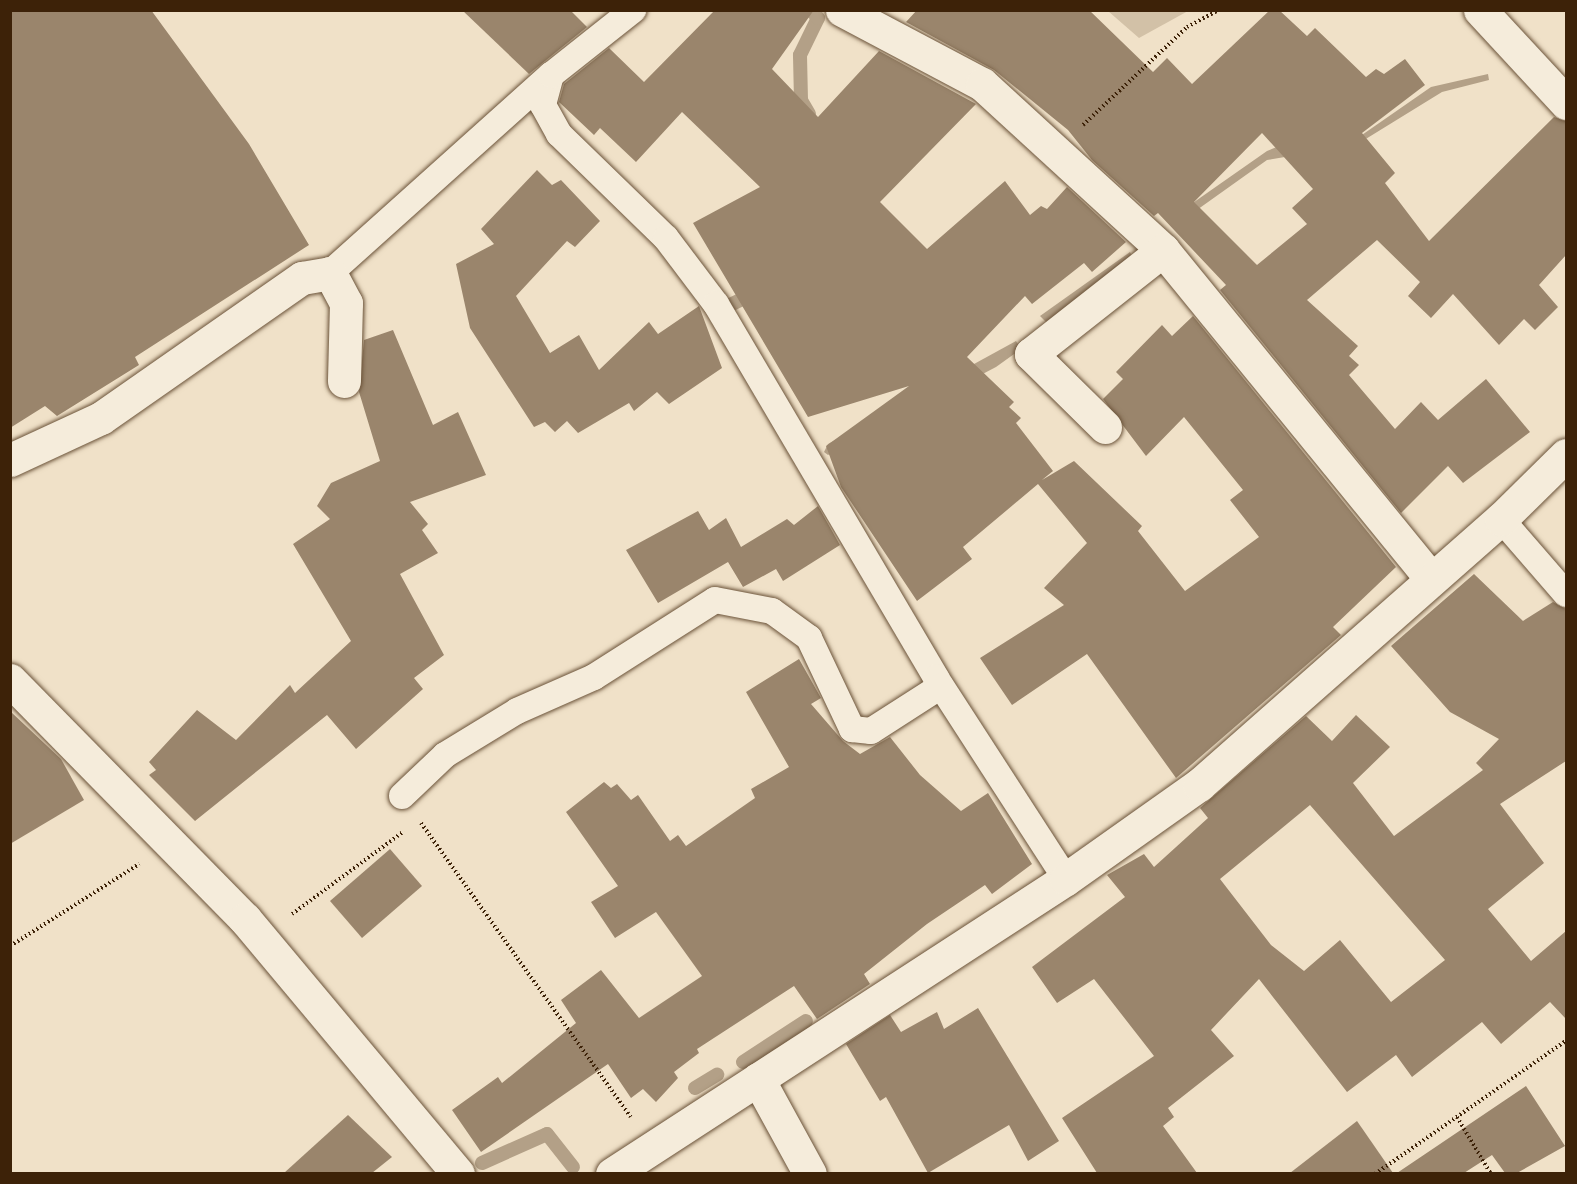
<!DOCTYPE html>
<style>
body{margin:0}
#map{position:relative;width:1577px;height:1184px;overflow:hidden;background:#f0e1c8;font-family:"IM FELL DW Pica",serif}
div>[style]{position:absolute}
.green>*{inset:0;background:#d2c1a7}
.water>*{inset:0;background:#b3a087}
.stream>*{height:14px;margin:-7px;padding:0 7px;transform-origin:7px;border-radius:7px;background:#b3a087}
.building>*{inset:0;background:#9a856c}
.path>*{height:4px;margin-top:-2px;transform-origin:0;background:repeating-linear-gradient(90deg,#3d2208 0 1.5px,transparent 0 4.5px)}
.roads{filter:drop-shadow(0 0 2px #6a5238) drop-shadow(0 0 2px #6a5238)}
.service>*{height:26px;margin:-13px;padding:0 13px;transform-origin:13px;border-radius:13px;background:#f5ecdb}
.minor>*{height:33px;margin:-16.5px;padding:0 16.5px;transform-origin:16.5px;border-radius:16.5px;background:#f5ecdb}
span{translate:-50% -50%;white-space:nowrap;text-align:center;line-height:1.15;-webkit-text-stroke:4.5px #f5ecdb;paint-order:stroke}
.frame{position:absolute;inset:0;border:12px solid #3d2208;pointer-events:none}
</style>
<div id="map">
<div class="green">
<div style="clip-path:polygon(1108px 11px,1188px 11px,1139px 38px)"></div>
</div>
<div class="water">
<div style="clip-path:polygon(1488px 74px,1489px 80px,1442px 92px,1356px 145px,1267px 160px,1173px 227px,1167px 221px,1267px 151px,1286px 143px,1359px 137px,1431px 87px)"></div>
<div style="clip-path:polygon(1130px 252px,1133px 258px,1047px 323px,1040px 316px)"></div>
<div style="clip-path:polygon(1016px 341px,1021px 349px,996px 367px,828px 455px,824px 452px,828px 444px)"></div>
</div>
<div class="stream">
<div style="left:809px;top:114px;width:16px;rotate:-120deg"></div>
<div style="left:801px;top:100px;width:45px;rotate:-91.3deg"></div>
<div style="left:800px;top:55px;width:41px;rotate:-64.1deg"></div>
<div style="left:818px;top:18px;width:11px;rotate:-131deg"></div>
<div style="left:730px;top:305px;width:28px;rotate:-26deg"></div>
<div style="left:743px;top:1062px;width:75px;rotate:-33.1deg"></div>
<div style="left:695px;top:1088px;width:26px;rotate:-31deg"></div>
<div style="left:482px;top:1163px;width:71px;rotate:-24deg"></div>
<div style="left:547px;top:1134px;width:42px;rotate:51.8deg"></div>
</div>
<div class="building">
<div style="clip-path:polygon(10px 10px,151px 10px,249px 144px,309px 245px,135px 357px,139px 365px,57px 416px,45px 406px,10px 428px)"></div>
<div style="clip-path:polygon(462px 10px,570px 10px,587px 27px,529px 74px)"></div>
<div style="clip-path:polygon(715px 10px,814px 10px,772px 69px,818px 117px,879px 51px,976px 104px,880px 202px,927px 249px,1005px 181px,1030px 215px,1041px 206px,1047px 209px,1067px 187px,1126px 242px,1092px 272px,1084px 263px,1032px 304px,1025px 296px,967px 357px,1014px 402px,1009px 407px,1021px 418px,1016px 423px,1053px 471px,1042px 480px,1074px 461px,1142px 526px,1138px 531px,1185px 591px,1259px 537px,1230px 500px,1243px 490px,1184px 417px,1146px 456px,1103px 399px,1123px 379px,1116px 372px,1162px 325px,1172px 336px,1193px 316px,1396px 567px,1333px 627px,1341px 635px,1176px 778px,1087px 654px,1012px 705px,980px 658px,1064px 605px,1044px 588px,1087px 543px,1038px 484px,963px 547px,972px 559px,917px 601px,841px 487px,826px 446px,909px 386px,808px 417px,693px 223px,760px 187px,682px 112px,636px 162px,600px 128px,594px 135px,559px 102px,564px 84px,609px 48px,644px 82px)"></div>
<div style="clip-path:polygon(evenodd,917px 10px,1089px 10px,1153px 72px,1167px 58px,1192px 84px,1270px 10px,1279px 10px,1307px 36px,1315px 28px,1366px 77px,1376px 69px,1384px 74px,1405px 59px,1425px 85px,1362px 133px,1395px 173px,1385px 183px,1429px 241px,1554px 117px,1566px 121px,1566px 255px,1539px 285px,1558px 307px,1535px 330px,1524px 319px,1499px 345px,1453px 294px,1431px 318px,1408px 296px,1420px 282px,1377px 240px,1307px 300px,1358px 346px,1349px 356px,1359px 365px,1349px 375px,1395px 429px,1421px 402px,1438px 420px,1486px 379px,1530px 432px,1463px 483px,1448px 466px,1401px 513px,1220px 290px,1226px 285px,1158px 213px,1154px 216px,1092px 160px,1068px 130px,994px 70px,906px 22px,917px 10px,1262px 133px,1313px 189px,1292px 208px,1307px 224px,1257px 265px,1194px 202px,1262px 133px)"></div>
<div style="clip-path:polygon(537px 170px,552px 185px,561px 180px,600px 221px,575px 247px,567px 241px,516px 296px,550px 353px,579px 335px,599px 370px,649px 322px,658px 334px,699px 306px,722px 368px,669px 404px,657px 392px,634px 411px,629px 403px,578px 433px,567px 421px,555px 432px,545px 422px,534px 427px,470px 328px,456px 264px,494px 244px,481px 229px)"></div>
<div style="clip-path:polygon(393px 330px,433px 425px,458px 412px,486px 475px,410px 502px,428px 524px,422px 530px,438px 553px,400px 574px,444px 655px,414px 678px,423px 689px,356px 749px,327px 715px,195px 821px,149px 775px,156px 770px,149px 762px,197px 710px,236px 740px,290px 685px,295px 693px,351px 641px,293px 544px,330px 519px,317px 506px,331px 483px,380px 461px,359px 392px,364px 340px)"></div>
<div style="clip-path:polygon(818px 506px,840px 545px,783px 581px,776px 569px,743px 587px,728px 562px,658px 603px,626px 550px,698px 511px,709px 530px,726px 518px,741px 547px,787px 519px,794px 525px)"></div>
<div style="clip-path:polygon(evenodd,1474px 574px,1523px 621px,1553px 602px,1566px 609px,1566px 761px,1500px 804px,1544px 863px,1488px 909px,1531px 961px,1566px 931px,1566px 1019px,1550px 1002px,1501px 1044px,1482px 1022px,1412px 1077px,1396px 1055px,1347px 1092px,1259px 979px,1211px 1030px,1234px 1056px,1168px 1108px,1174px 1117px,1163px 1126px,1197px 1173px,1097px 1173px,1062px 1118px,1154px 1056px,1094px 979px,1057px 1003px,1032px 967px,1125px 897px,1107px 875px,1144px 854px,1154px 867px,1208px 818px,1200px 808px,1306px 716px,1332px 741px,1356px 715px,1390px 747px,1353px 783px,1394px 836px,1483px 770px,1476px 763px,1499px 739px,1450px 712px,1391px 646px,1474px 574px,1310px 805px,1445px 960px,1391px 1002px,1340px 940px,1304px 971px,1271px 945px,1220px 879px,1310px 805px)"></div>
<div style="clip-path:polygon(799px 659px,821px 698px,811px 704px,843px 741px,860px 754px,890px 737px,920px 775px,961px 811px,988px 793px,1032px 864px,992px 894px,985px 885px,927px 924px,864px 974px,870px 984px,817px 1019px,794px 986px,697px 1049px,699px 1053px,674px 1072px,678px 1078px,656px 1102px,643px 1089px,631px 1098px,608px 1064px,481px 1152px,452px 1110px,498px 1077px,502px 1083px,576px 1023px,561px 1000px,601px 970px,639px 1018px,702px 976px,656px 912px,615px 938px,591px 902px,618px 886px,566px 812px,604px 782px,611px 788px,617px 784px,631px 800px,638px 795px,670px 841px,678px 835px,686px 846px,755px 798px,751px 789px,789px 767px,746px 692px)"></div>
<div style="clip-path:polygon(10px 711px,61px 759px,84px 800px,10px 844px)"></div>
<div style="clip-path:polygon(390px 849px,422px 886px,362px 938px,330px 901px)"></div>
<div style="clip-path:polygon(978px 1008px,1059px 1141px,1028px 1161px,1009px 1125px,928px 1173px,886px 1097px,880px 1101px,846px 1044px,890px 1015px,901px 1032px,937px 1012px,944px 1029px)"></div>
<div style="clip-path:polygon(1526px 1086px,1565px 1146px,1517px 1173px,1505px 1173px,1492px 1155px,1464px 1173px,1397px 1173px)"></div>
<div style="clip-path:polygon(348px 1115px,392px 1157px,372px 1173px,284px 1173px)"></div>
<div style="clip-path:polygon(1357px 1121px,1393px 1173px,1290px 1173px)"></div>
</div>
<div class="path">
<div style="left:1083px;top:125px;width:143px;rotate:-43.3deg"></div>
<div style="left:1187px;top:27px;width:36px;rotate:-28deg"></div>
<div style="left:421px;top:823px;width:361px;rotate:54.5deg"></div>
<div style="left:292px;top:914px;width:139px;rotate:-36.5deg"></div>
<div style="left:10px;top:946px;width:153px;rotate:-32.4deg"></div>
<div style="left:1457px;top:1117px;width:66px;rotate:59.2deg"></div>
<div style="left:1375px;top:1174px;width:233px;rotate:-34.9deg"></div>
</div>
<div class="roads">
<div class="service">
<div style="left:551px;top:75px;width:31px;rotate:105deg"></div>
<div style="left:543px;top:105px;width:33px;rotate:61deg"></div>
<div style="left:559px;top:134px;width:149px;rotate:44.2deg"></div>
<div style="left:666px;top:238px;width:83px;rotate:52.9deg"></div>
<div style="left:716px;top:304px;width:434px;rotate:59.5deg"></div>
<div style="left:936px;top:678px;width:239px;rotate:57.1deg"></div>
<div style="left:330px;top:273px;width:297px;rotate:-41.9deg"></div>
<div style="left:551px;top:75px;width:105px;rotate:-38.4deg"></div>
<div style="left:1501px;top:519px;width:99px;rotate:49.1deg"></div>
<div style="left:402px;top:796px;width:59px;rotate:-43.6deg"></div>
<div style="left:445px;top:755px;width:84px;rotate:-31.4deg"></div>
<div style="left:517px;top:711px;width:84px;rotate:-23.8deg"></div>
<div style="left:594px;top:677px;width:143px;rotate:-32.5deg"></div>
<div style="left:715px;top:600px;width:58px;rotate:10.9deg"></div>
<div style="left:772px;top:611px;width:46px;rotate:36.1deg"></div>
<div style="left:809px;top:638px;width:101px;rotate:64.7deg"></div>
<div style="left:852px;top:729px;width:19px;rotate:6deg"></div>
<div style="left:871px;top:731px;width:83px;rotate:-32.7deg"></div>
</div>
<div class="minor">
<div style="left:842px;top:10px;width:158px;rotate:27.9deg"></div>
<div style="left:982px;top:84px;width:246px;rotate:42.5deg"></div>
<div style="left:1163px;top:250px;width:424px;rotate:50.8deg"></div>
<div style="left:1480px;top:10px;width:127px;rotate:47.2deg"></div>
<div style="left:1105px;top:427px;width:104px;rotate:-135.4deg"></div>
<div style="left:1031px;top:354px;width:168px;rotate:-38.2deg"></div>
<div style="left:10px;top:460px;width:100px;rotate:-24.8deg"></div>
<div style="left:101px;top:418px;width:245px;rotate:-34.9deg"></div>
<div style="left:302px;top:278px;width:28px;rotate:-10deg"></div>
<div style="left:330px;top:273px;width:34px;rotate:62deg"></div>
<div style="left:346px;top:303px;width:78px;rotate:91.5deg"></div>
<div style="left:10px;top:680px;width:335px;rotate:45.5deg"></div>
<div style="left:245px;top:919px;width:332px;rotate:50.1deg"></div>
<div style="left:758px;top:1079px;width:108px;rotate:61.3deg"></div>
<div style="left:612px;top:1174px;width:541px;rotate:-33.01deg"></div>
<div style="left:1066px;top:879px;width:163px;rotate:-35.3deg"></div>
<div style="left:1199px;top:785px;width:402px;rotate:-41.4deg"></div>
<div style="left:1501px;top:519px;width:91px;rotate:-44.6deg"></div>
</div>
</div>
<div class="frame"></div>
</div>
